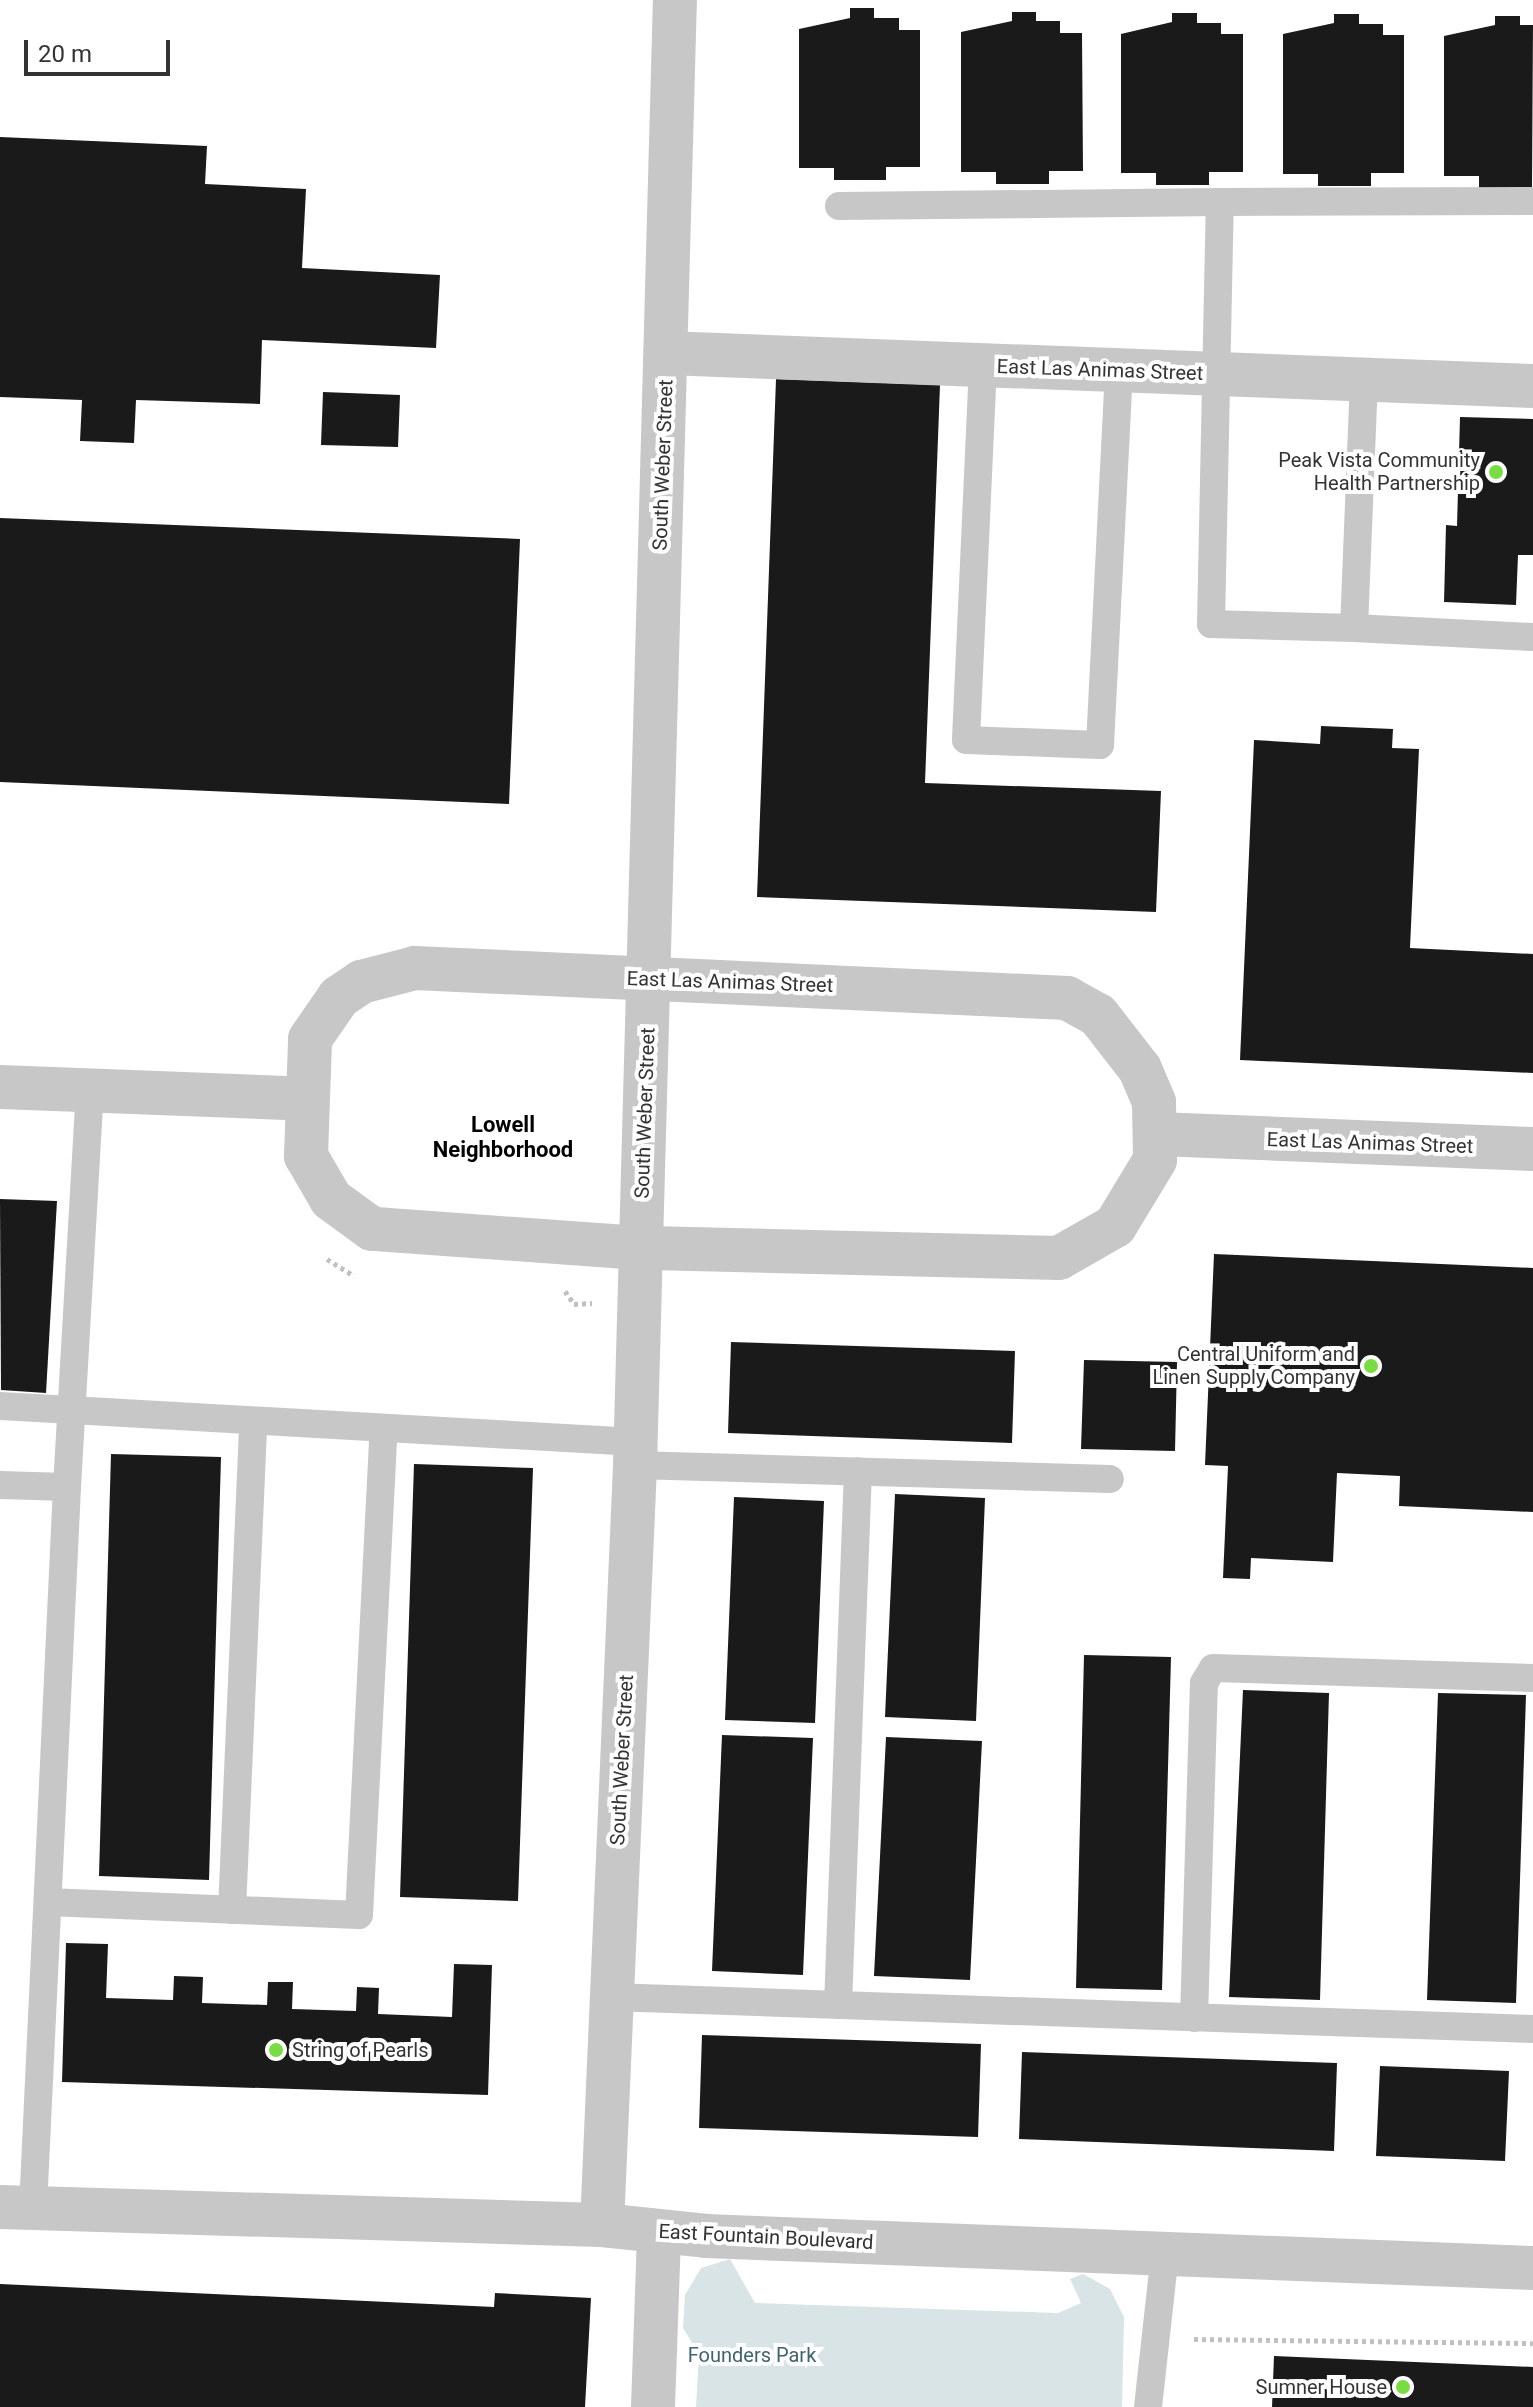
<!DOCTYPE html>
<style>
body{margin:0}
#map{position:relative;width:1533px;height:2407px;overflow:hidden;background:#fff;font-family:Roboto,sans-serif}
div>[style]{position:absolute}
.green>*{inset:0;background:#d9e4e6}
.building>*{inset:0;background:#1a1a1a}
.path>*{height:5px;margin-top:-2.5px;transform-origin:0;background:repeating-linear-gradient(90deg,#c0c0c0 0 4px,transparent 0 8px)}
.lane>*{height:28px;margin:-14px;padding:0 14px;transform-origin:14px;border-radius:14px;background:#c7c7c7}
.street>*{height:44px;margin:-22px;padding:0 22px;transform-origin:22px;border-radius:22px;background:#c7c7c7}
.dots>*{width:22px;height:22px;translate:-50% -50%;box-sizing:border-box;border:4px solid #fff;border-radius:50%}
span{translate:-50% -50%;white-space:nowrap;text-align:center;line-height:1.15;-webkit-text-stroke:8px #fff;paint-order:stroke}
.street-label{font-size:20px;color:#333}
.poi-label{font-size:20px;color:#333}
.right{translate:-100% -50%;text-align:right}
.left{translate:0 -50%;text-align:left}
.park-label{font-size:20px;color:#42626d}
.neighbourhood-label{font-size:22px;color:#000;font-weight:700}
.scale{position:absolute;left:24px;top:40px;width:146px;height:36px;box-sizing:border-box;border:4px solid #333;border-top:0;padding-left:10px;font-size:24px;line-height:28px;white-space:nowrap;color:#333;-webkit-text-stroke:6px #fff;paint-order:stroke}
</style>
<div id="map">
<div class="green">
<div style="clip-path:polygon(730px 2259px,755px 2303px,1058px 2313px,1081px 2303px,1070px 2279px,1083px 2274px,1110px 2289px,1124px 2317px,1122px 2407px,696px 2407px,699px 2354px,683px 2328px,685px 2295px,701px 2268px)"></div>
</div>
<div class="building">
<div style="clip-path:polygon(850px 8px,874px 8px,874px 18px,899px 18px,899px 30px,920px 30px,920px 167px,886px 167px,886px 180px,834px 180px,834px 168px,799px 168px,799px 29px,850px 18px)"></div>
<div style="clip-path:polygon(1012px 12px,1036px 12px,1036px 21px,1060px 21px,1060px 33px,1082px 33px,1083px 171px,1049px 171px,1049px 184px,996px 184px,996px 172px,961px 172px,961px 32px,1012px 21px)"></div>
<div style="clip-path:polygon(1172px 13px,1197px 13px,1197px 23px,1221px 23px,1221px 34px,1243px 34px,1243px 172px,1209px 172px,1209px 185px,1156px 185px,1156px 173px,1121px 173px,1121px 34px,1172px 22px)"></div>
<div style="clip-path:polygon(1334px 14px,1359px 14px,1359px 24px,1383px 24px,1383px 35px,1404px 35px,1404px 173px,1371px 173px,1371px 186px,1318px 186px,1318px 174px,1283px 174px,1283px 34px,1334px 23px)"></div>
<div style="clip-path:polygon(1495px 16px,1520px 16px,1520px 25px,1533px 25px,1532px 188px,1479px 188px,1479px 176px,1444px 176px,1444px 36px,1495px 25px)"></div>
<div style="clip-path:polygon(0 137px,207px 146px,205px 184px,306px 189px,302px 268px,440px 275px,436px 348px,262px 340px,260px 404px,136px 400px,134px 443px,80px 441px,82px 400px,0 397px)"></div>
<div style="clip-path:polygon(776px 379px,940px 385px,925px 783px,1161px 791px,1156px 912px,757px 897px)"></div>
<div style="clip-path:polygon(323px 392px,400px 395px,398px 447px,321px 445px)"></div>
<div style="clip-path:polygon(1460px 417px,1533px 419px,1533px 555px,1518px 555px,1516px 605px,1444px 602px,1446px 525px,1457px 526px)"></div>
<div style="clip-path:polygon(0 518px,520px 539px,509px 804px,0 782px)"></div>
<div style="clip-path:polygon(1321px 726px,1393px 729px,1392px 748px,1419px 749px,1410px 948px,1533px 954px,1533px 1073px,1240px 1060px,1254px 740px,1320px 744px)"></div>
<div style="clip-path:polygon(0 1199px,57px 1201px,46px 1393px,1px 1390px)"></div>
<div style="clip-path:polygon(1214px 1254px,1533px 1268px,1533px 1512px,1399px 1506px,1400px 1476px,1337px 1473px,1333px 1562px,1251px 1558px,1250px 1579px,1223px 1578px,1228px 1466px,1205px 1465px)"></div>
<div style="clip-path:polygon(731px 1342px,1015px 1351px,1012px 1443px,728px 1433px)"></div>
<div style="clip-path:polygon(1084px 1360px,1177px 1362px,1175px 1451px,1081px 1449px)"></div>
<div style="clip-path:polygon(111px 1454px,221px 1457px,209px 1880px,99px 1876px)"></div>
<div style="clip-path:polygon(414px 1464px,533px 1468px,518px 1901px,400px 1897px)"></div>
<div style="clip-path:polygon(895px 1494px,985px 1498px,976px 1721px,885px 1717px)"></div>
<div style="clip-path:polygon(734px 1497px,824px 1501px,815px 1723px,725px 1720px)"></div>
<div style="clip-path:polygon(1084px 1655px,1171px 1657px,1162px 1990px,1076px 1988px)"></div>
<div style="clip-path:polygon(1243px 1690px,1329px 1693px,1320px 2000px,1229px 1997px)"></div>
<div style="clip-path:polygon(1438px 1693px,1526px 1695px,1516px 2003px,1427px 2000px)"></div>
<div style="clip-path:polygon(722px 1735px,813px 1738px,803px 1975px,712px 1971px)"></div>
<div style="clip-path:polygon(886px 1737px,982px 1741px,970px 1980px,874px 1976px)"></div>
<div style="clip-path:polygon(66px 1943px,108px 1944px,106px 1998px,173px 2000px,174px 1976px,203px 1977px,202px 2003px,267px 2005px,268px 1982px,293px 1982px,292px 2009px,356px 2011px,357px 1987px,379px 1988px,378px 2014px,452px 2017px,454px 1964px,492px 1965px,488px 2095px,62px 2082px)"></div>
<div style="clip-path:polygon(702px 2035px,981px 2044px,978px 2137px,699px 2128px)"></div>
<div style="clip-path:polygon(1022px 2052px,1337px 2063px,1334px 2151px,1019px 2139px)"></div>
<div style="clip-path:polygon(1380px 2066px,1509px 2071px,1505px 2161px,1376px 2156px)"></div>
<div style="clip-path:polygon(0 2284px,494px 2307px,495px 2293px,591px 2298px,585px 2407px,0 2407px)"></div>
<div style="clip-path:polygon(1274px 2356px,1533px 2367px,1533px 2407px,1272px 2407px)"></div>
</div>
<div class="path">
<div style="left:327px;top:1259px;width:32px;rotate:32deg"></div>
<div style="left:565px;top:1291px;width:16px;rotate:55deg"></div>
<div style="left:574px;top:1304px;width:18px;rotate:-3deg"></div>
<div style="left:1194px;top:2339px;width:339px;rotate:0.7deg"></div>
</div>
<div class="lane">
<div style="left:839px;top:206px;width:381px;rotate:-0.6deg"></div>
<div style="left:983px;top:365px;width:375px;rotate:92.6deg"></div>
<div style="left:966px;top:740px;width:134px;rotate:2.1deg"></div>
<div style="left:1100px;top:745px;width:375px;rotate:-87.1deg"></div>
<div style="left:1364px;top:379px;width:249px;rotate:92.3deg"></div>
<div style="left:1354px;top:628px;width:179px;rotate:2.9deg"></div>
<div style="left:1354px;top:628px;width:143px;rotate:-178.4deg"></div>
<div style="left:1211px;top:624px;width:422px;rotate:-88.8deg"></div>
<div style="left:1220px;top:202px;width:313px;rotate:-0.2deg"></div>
<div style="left:0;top:1406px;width:637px;rotate:3.24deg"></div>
<div style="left:635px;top:1465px;width:475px;rotate:1.7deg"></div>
<div style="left:0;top:1485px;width:67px;rotate:1.7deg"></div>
<div style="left:67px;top:1487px;width:723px;rotate:92.7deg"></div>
<div style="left:67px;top:1487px;width:397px;rotate:-86.7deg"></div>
<div style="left:48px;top:1902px;width:311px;rotate:2.4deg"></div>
<div style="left:359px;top:1915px;width:487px;rotate:-87.1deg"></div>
<div style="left:232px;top:1910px;width:487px;rotate:-87.5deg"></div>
<div style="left:611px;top:1997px;width:923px;rotate:1.99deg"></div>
<div style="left:838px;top:2005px;width:534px;rotate:-87.86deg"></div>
<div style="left:1194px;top:2018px;width:335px;rotate:-88.3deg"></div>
<div style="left:1204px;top:1683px;width:17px;rotate:-59deg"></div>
<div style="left:1213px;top:1668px;width:320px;rotate:1.8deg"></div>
<div style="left:1148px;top:2407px;width:154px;rotate:-83.7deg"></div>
</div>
<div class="street">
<div style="left:666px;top:353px;width:868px;rotate:2.18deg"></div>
<div style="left:415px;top:968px;width:653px;rotate:2.63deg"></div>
<div style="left:1067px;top:998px;width:35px;rotate:29deg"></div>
<div style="left:1098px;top:1015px;width:68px;rotate:52.1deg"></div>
<div style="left:1140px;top:1069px;width:36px;rotate:67deg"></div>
<div style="left:1154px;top:1102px;width:58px;rotate:89deg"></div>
<div style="left:1155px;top:1160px;width:77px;rotate:121.2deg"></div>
<div style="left:1115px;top:1226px;width:64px;rotate:150.3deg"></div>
<div style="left:1059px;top:1258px;width:419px;rotate:-178.6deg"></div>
<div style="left:640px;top:1248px;width:269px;rotate:-175.9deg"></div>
<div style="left:372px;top:1229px;width:51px;rotate:-143.8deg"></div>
<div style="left:331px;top:1199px;width:50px;rotate:-120.2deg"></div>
<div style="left:306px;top:1156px;width:117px;rotate:-88deg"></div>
<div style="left:310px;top:1039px;width:51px;rotate:-55.4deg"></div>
<div style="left:339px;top:997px;width:27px;rotate:-34deg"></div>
<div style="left:361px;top:982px;width:56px;rotate:-14.5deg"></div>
<div style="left:0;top:1087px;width:306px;rotate:2.2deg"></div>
<div style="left:1158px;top:1134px;width:375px;rotate:2.3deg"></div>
<div style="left:0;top:2207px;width:602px;rotate:1.71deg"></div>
<div style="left:602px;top:2225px;width:105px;rotate:6deg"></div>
<div style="left:706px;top:2236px;width:828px;rotate:2.22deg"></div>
<div style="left:602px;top:2225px;width:761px;rotate:-87.51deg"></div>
<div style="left:635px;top:1465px;width:1466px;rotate:-88.44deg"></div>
<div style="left:653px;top:2407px;width:174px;rotate:-88deg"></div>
</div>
<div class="dots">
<div style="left:1496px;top:472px;background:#7bdb44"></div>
<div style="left:1371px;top:1366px;background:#7bdb44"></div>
<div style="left:276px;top:2050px;background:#7bdb44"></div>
<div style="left:1403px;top:2387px;background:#7bdb44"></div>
</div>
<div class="street-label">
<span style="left:1100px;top:370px;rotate:2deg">East Las Animas Street</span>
<span style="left:663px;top:465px;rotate:-88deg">South Weber Street</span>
<span style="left:730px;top:982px;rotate:2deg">East Las Animas Street</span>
<span style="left:645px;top:1113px;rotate:-88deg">South Weber Street</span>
<span style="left:1370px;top:1143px;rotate:2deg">East Las Animas Street</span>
<span style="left:622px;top:1760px;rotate:-87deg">South Weber Street</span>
<span style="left:766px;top:2237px;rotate:3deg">East Fountain Boulevard</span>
</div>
<div class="poi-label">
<span class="right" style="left:1480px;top:472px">Peak Vista Community<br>Health Partnership</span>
<span class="right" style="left:1355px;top:1366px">Central Uniform and<br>Linen Supply Company</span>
<span class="left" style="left:292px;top:2050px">String of Pearls</span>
<span class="right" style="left:1387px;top:2387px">Sumner House</span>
</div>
<div class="park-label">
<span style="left:752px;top:2355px">Founders Park</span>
</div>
<div class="neighbourhood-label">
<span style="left:503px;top:1137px">Lowell<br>Neighborhood</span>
</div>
<div class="scale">20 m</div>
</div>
